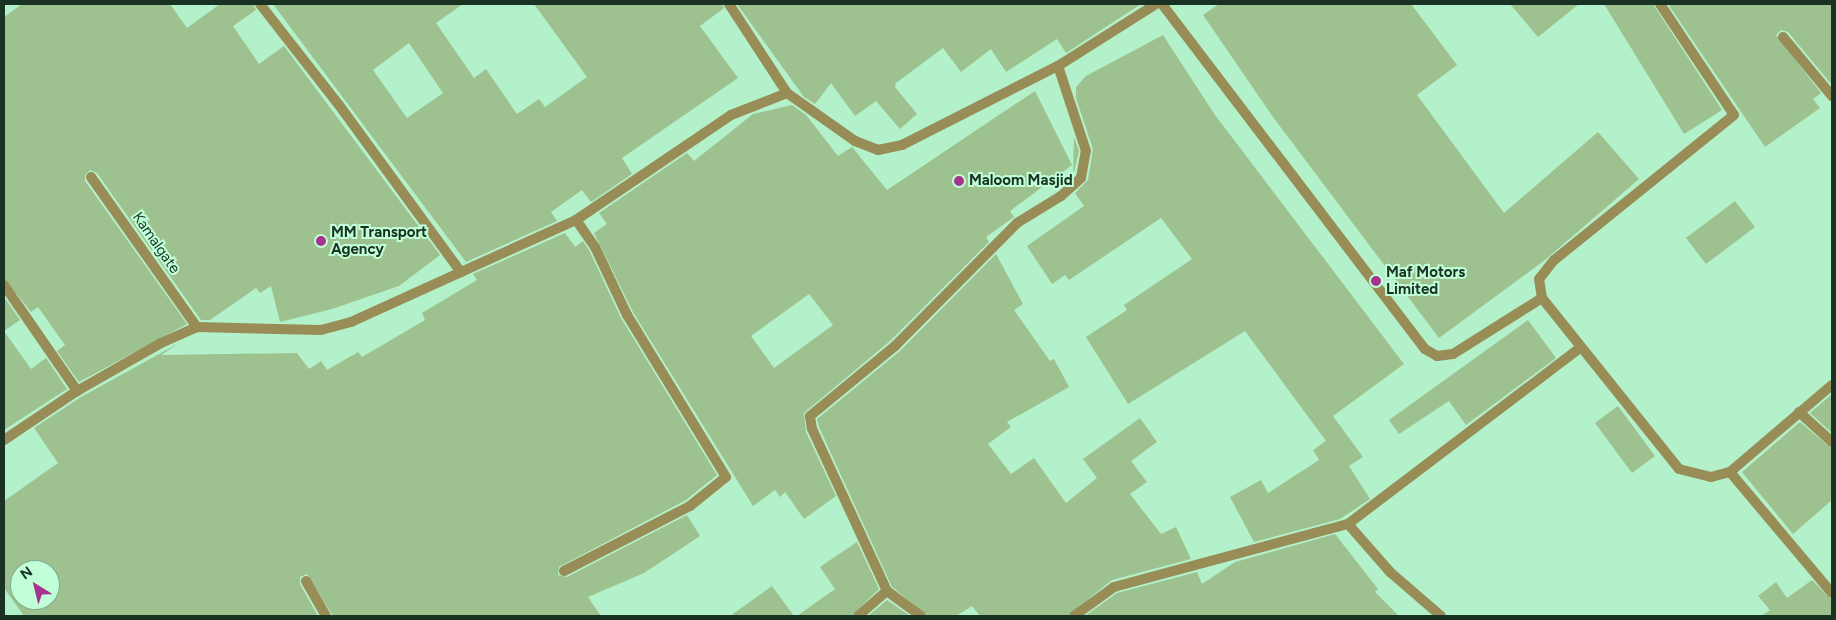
<!DOCTYPE html>
<style>
body{margin:0}
#map{position:relative;width:1836px;height:620px;overflow:hidden;background:#b3f1cb;font-family:Figtree,sans-serif}
div>[style]{position:absolute}
.building>*{inset:0;background:#9dc28f}
.street>*{height:10px;margin:-5px;padding:0 5px;transform-origin:5px;border-radius:5px;background:#988c57}
.dots>*{width:14px;height:14px;translate:-50% -50%;box-sizing:border-box;border:2px solid #c0ffd8;border-radius:50%}
span{translate:-50% -50%;white-space:nowrap;text-align:center;line-height:1.15;-webkit-text-stroke:4px #c0ffd8;paint-order:stroke}
.poi-label{font-size:15px;color:#1a3224;font-weight:700}
.left{translate:0 -50%;text-align:left}
.street-label{font-size:15px;color:#1a3224}
.frame{position:absolute;inset:0;border:5px solid #1a3224;pointer-events:none}
.north{position:absolute;left:10px;top:560px;width:50px;height:50px;box-sizing:border-box;background:#c0ffd8;border:1px solid #7ead90;border-radius:50%;rotate:324deg;font-size:14px;font-weight:700;line-height:20px;text-align:center;color:#1a3224}
.north::after{content:'';display:block;margin:auto;width:18px;height:22px;background:#a6348e;clip-path:polygon(50% 0,100% 100%,50% 72%,0 100%)}
</style>
<div id="map">
<div class="building">
<div style="clip-path:polygon(22px 4px,170px 4px,187px 28px,220px 4px,253px 4px,256px 10px,233px 26px,259px 64px,284px 46px,440px 255px,399px 286px,332px 309px,280px 322px,271px 286px,260px 293px,256px 288px,210px 320px,201px 320px,97px 173px,90px 170px,85px 175px,85px 181px,187px 324px,79px 382px,57px 351px,65px 345px,38px 307px,31px 312px,4px 278px,4px 17px)"></div>
<div style="clip-path:polygon(evenodd,273px 4px,463px 4px,436px 23px,474px 78px,486px 69px,517px 114px,539px 99px,545px 107px,587px 77px,534px 4px,722px 4px,724px 8px,700px 26px,738px 78px,622px 158px,632px 174px,591px 202px,582px 190px,551px 212px,557px 221px,466px 262px,273px 4px,409px 43px,443px 93px,407px 118px,373px 70px,409px 43px)"></div>
<div style="clip-path:polygon(737px 4px,1141px 4px,1066px 53px,1057px 39px,1006px 72px,991px 49px,961px 72px,943px 48px,896px 83px,895px 87px,917px 114px,900px 129px,876px 101px,855px 116px,831px 83px,815px 104px,804px 97px)"></div>
<div style="clip-path:polygon(1219px 4px,1411px 4px,1457px 65px,1417px 95px,1504px 213px,1598px 132px,1639px 179px,1545px 260px,1439px 338px,1273px 117px,1203px 15px)"></div>
<div style="clip-path:polygon(1510px 4px,1579px 4px,1538px 37px)"></div>
<div style="clip-path:polygon(1604px 4px,1653px 4px,1722px 110px,1684px 134px)"></div>
<div style="clip-path:polygon(1668px 4px,1832px 4px,1832px 85px,1788px 32px,1781px 30px,1776px 35px,1821px 93px,1813px 99px,1820px 108px,1765px 147px)"></div>
<div style="clip-path:polygon(1163px 35px,1215px 115px,1404px 364px,1333px 416px,1363px 457px,1349px 466px,1370px 499px,1340px 519px,1254px 542px,1230px 497px,1261px 480px,1268px 493px,1319px 460px,1313px 450px,1326px 441px,1245px 331px,1128px 404px,1086px 337px,1127px 310px,1124px 305px,1192px 259px,1161px 218px,1069px 280px,1065px 275px,1052px 284px,1027px 246px,1084px 206px,1075px 193px,1088px 180px,1093px 149px,1076px 98px,1076px 87px,1086px 76px)"></div>
<div style="clip-path:polygon(evenodd,1035px 91px,1072px 165px,1010px 211px,1014px 217px,986px 237px,989px 242px,890px 341px,804px 413px,806px 432px,836px 496px,804px 519px,785px 492px,780px 497px,775px 490px,753px 506px,633px 312px,594px 233px,607px 224px,599px 213px,687px 153px,694px 161px,753px 114px,792px 105px,806px 115px,838px 156px,852px 147px,887px 190px,1035px 91px,809px 294px,833px 325px,774px 368px,751px 336px,809px 294px)"></div>
<div style="clip-path:polygon(1074px 137px,1079px 151px,1073px 176px)"></div>
<div style="clip-path:polygon(1735px 201px,1755px 227px,1706px 264px,1686px 238px)"></div>
<div style="clip-path:polygon(evenodd,565px 233px,575px 247px,583px 241px,589px 250px,621px 318px,717px 475px,686px 500px,559px 567px,558px 575px,567px 577px,687px 515px,700px 536px,644px 573px,588px 597px,601px 616px,333px 616px,307px 574px,300px 577px,300px 584px,318px 616px,24px 616px,4px 588px,4px 501px,58px 463px,34px 428px,81px 397px,179px 343px,161px 355px,297px 353px,309px 369px,321px 361px,327px 370px,358px 352px,362px 357px,425px 320px,422px 313px,477px 280px,473px 274px,565px 233px,20px 570px,50px 570px,50px 600px,20px 600px,20px 570px)"></div>
<div style="clip-path:polygon(996px 254px,1023px 304px,1014px 310px,1050px 361px,1054px 359px,1069px 387px,1007px 422px,1011px 427px,988px 444px,1011px 474px,1034px 458px,1066px 503px,1097px 478px,1083px 459px,1140px 418px,1157px 442px,1131px 461px,1147px 482px,1130px 494px,1161px 534px,1176px 527px,1191px 559px,1112px 580px,1067px 616px,980px 616px,972px 606px,956px 616px,928px 616px,892px 587px,819px 427px,817px 419px,900px 351px)"></div>
<div style="clip-path:polygon(4px 297px,20px 320px,4px 331px)"></div>
<div style="clip-path:polygon(1528px 320px,1556px 358px,1466px 425px,1449px 401px,1399px 434px,1389px 420px)"></div>
<div style="clip-path:polygon(4px 331px,31px 369px,46px 358px,67px 389px,4px 430px)"></div>
<div style="clip-path:polygon(1832px 394px,1832px 433px,1810px 413px)"></div>
<div style="clip-path:polygon(1618px 406px,1655px 456px,1632px 473px,1595px 423px)"></div>
<div style="clip-path:polygon(1800px 422px,1832px 449px,1832px 500px,1793px 534px,1742px 472px)"></div>
<div style="clip-path:polygon(1335px 534px,1378px 589px,1375px 592px,1399px 616px,1085px 616px,1117px 593px,1197px 572px,1202px 584px,1235px 562px)"></div>
<div style="clip-path:polygon(857px 542px,879px 589px,851px 616px,797px 616px,835px 589px,820px 567px)"></div>
<div style="clip-path:polygon(1812px 580px,1832px 600px,1832px 616px,1761px 616px,1770px 610px,1758px 596px,1776px 582px,1787px 598px)"></div>
<div style="clip-path:polygon(772px 586px,794px 616px,730px 616px)"></div>
<div style="clip-path:polygon(887px 600px,910px 616px,868px 616px)"></div>
</div>
<div class="street">
<div style="left:260px;top:4px;width:128px;rotate:52deg"></div>
<div style="left:339px;top:105px;width:207px;rotate:53.9deg"></div>
<div style="left:729px;top:4px;width:106px;rotate:56.9deg"></div>
<div style="left:1162px;top:4px;width:434px;rotate:52.7deg"></div>
<div style="left:1425px;top:349px;width:14px;rotate:30deg"></div>
<div style="left:1437px;top:356px;width:16px;rotate:-7deg"></div>
<div style="left:1453px;top:354px;width:105px;rotate:-32.2deg"></div>
<div style="left:1660px;top:4px;width:133px;rotate:56.3deg"></div>
<div style="left:1734px;top:115px;width:231px;rotate:141.1deg"></div>
<div style="left:1554px;top:260px;width:24px;rotate:128deg"></div>
<div style="left:1539px;top:279px;width:19px;rotate:81deg"></div>
<div style="left:1542px;top:298px;width:219px;rotate:51.3deg"></div>
<div style="left:1679px;top:469px;width:33px;rotate:14deg"></div>
<div style="left:1711px;top:477px;width:20px;rotate:-15deg"></div>
<div style="left:1730px;top:472px;width:134px;rotate:-40.5deg"></div>
<div style="left:1783px;top:37px;width:77px;rotate:50.3deg"></div>
<div style="left:91px;top:177px;width:184px;rotate:54.8deg"></div>
<div style="left:4px;top:285px;width:129px;rotate:55.4deg"></div>
<div style="left:1799px;top:412px;width:45px;rotate:42.3deg"></div>
<div style="left:4px;top:440px;width:88px;rotate:-33.9deg"></div>
<div style="left:77px;top:391px;width:97px;rotate:-29.7deg"></div>
<div style="left:161px;top:343px;width:39px;rotate:-24deg"></div>
<div style="left:197px;top:327px;width:124px;rotate:1.4deg"></div>
<div style="left:321px;top:330px;width:31px;rotate:-15deg"></div>
<div style="left:351px;top:322px;width:247px;rotate:-24.4deg"></div>
<div style="left:576px;top:220px;width:187px;rotate:-34.1deg"></div>
<div style="left:731px;top:115px;width:60px;rotate:-21.4deg"></div>
<div style="left:787px;top:93px;width:83px;rotate:35.2deg"></div>
<div style="left:855px;top:141px;width:25px;rotate:21deg"></div>
<div style="left:878px;top:150px;width:25px;rotate:-12deg"></div>
<div style="left:902px;top:145px;width:175px;rotate:-26.9deg"></div>
<div style="left:1058px;top:66px;width:116px;rotate:-32.3deg"></div>
<div style="left:1730px;top:472px;width:158px;rotate:49.9deg"></div>
<div style="left:1348px;top:524px;width:64px;rotate:48.8deg"></div>
<div style="left:1390px;top:572px;width:67px;rotate:40.8deg"></div>
<div style="left:564px;top:571px;width:142px;rotate:-27.3deg"></div>
<div style="left:690px;top:506px;width:46px;rotate:-38.9deg"></div>
<div style="left:726px;top:477px;width:190px;rotate:-121.4deg"></div>
<div style="left:627px;top:315px;width:75px;rotate:-115.2deg"></div>
<div style="left:595px;top:247px;width:33px;rotate:-125deg"></div>
<div style="left:306px;top:581px;width:40px;rotate:60.3deg"></div>
<div style="left:858px;top:616px;width:38px;rotate:-41deg"></div>
<div style="left:921px;top:616px;width:42px;rotate:-143.7deg"></div>
<div style="left:887px;top:591px;width:179px;rotate:-114.8deg"></div>
<div style="left:812px;top:429px;width:13px;rotate:-99deg"></div>
<div style="left:810px;top:416px;width:110px;rotate:-39.5deg"></div>
<div style="left:895px;top:346px;width:173px;rotate:-45.2deg"></div>
<div style="left:1017px;top:223px;width:52px;rotate:-31.5deg"></div>
<div style="left:1061px;top:196px;width:27px;rotate:-42deg"></div>
<div style="left:1081px;top:178px;width:27px;rotate:-80deg"></div>
<div style="left:1086px;top:151px;width:89px;rotate:-108.2deg"></div>
<div style="left:1074px;top:616px;width:49px;rotate:-35.9deg"></div>
<div style="left:1114px;top:587px;width:242px;rotate:-15.1deg"></div>
<div style="left:1348px;top:524px;width:291px;rotate:-37.2deg"></div>
</div>
<div class="dots">
<div style="left:959px;top:181px;background:#a6348e"></div>
<div style="left:321px;top:241px;background:#a6348e"></div>
<div style="left:1376px;top:281px;background:#a6348e"></div>
</div>
<div class="poi-label">
<span class="left" style="left:969px;top:181px">Maloom Masjid</span>
<span class="left" style="left:331px;top:241px">MM Transport<br>Agency</span>
<span class="left" style="left:1386px;top:281px">Maf Motors<br>Limited</span>
</div>
<div class="street-label">
<span style="left:156px;top:243px;rotate:55deg">Kamalgate</span>
</div>
<div class="frame"></div>
<div class="north">N</div>
</div>
